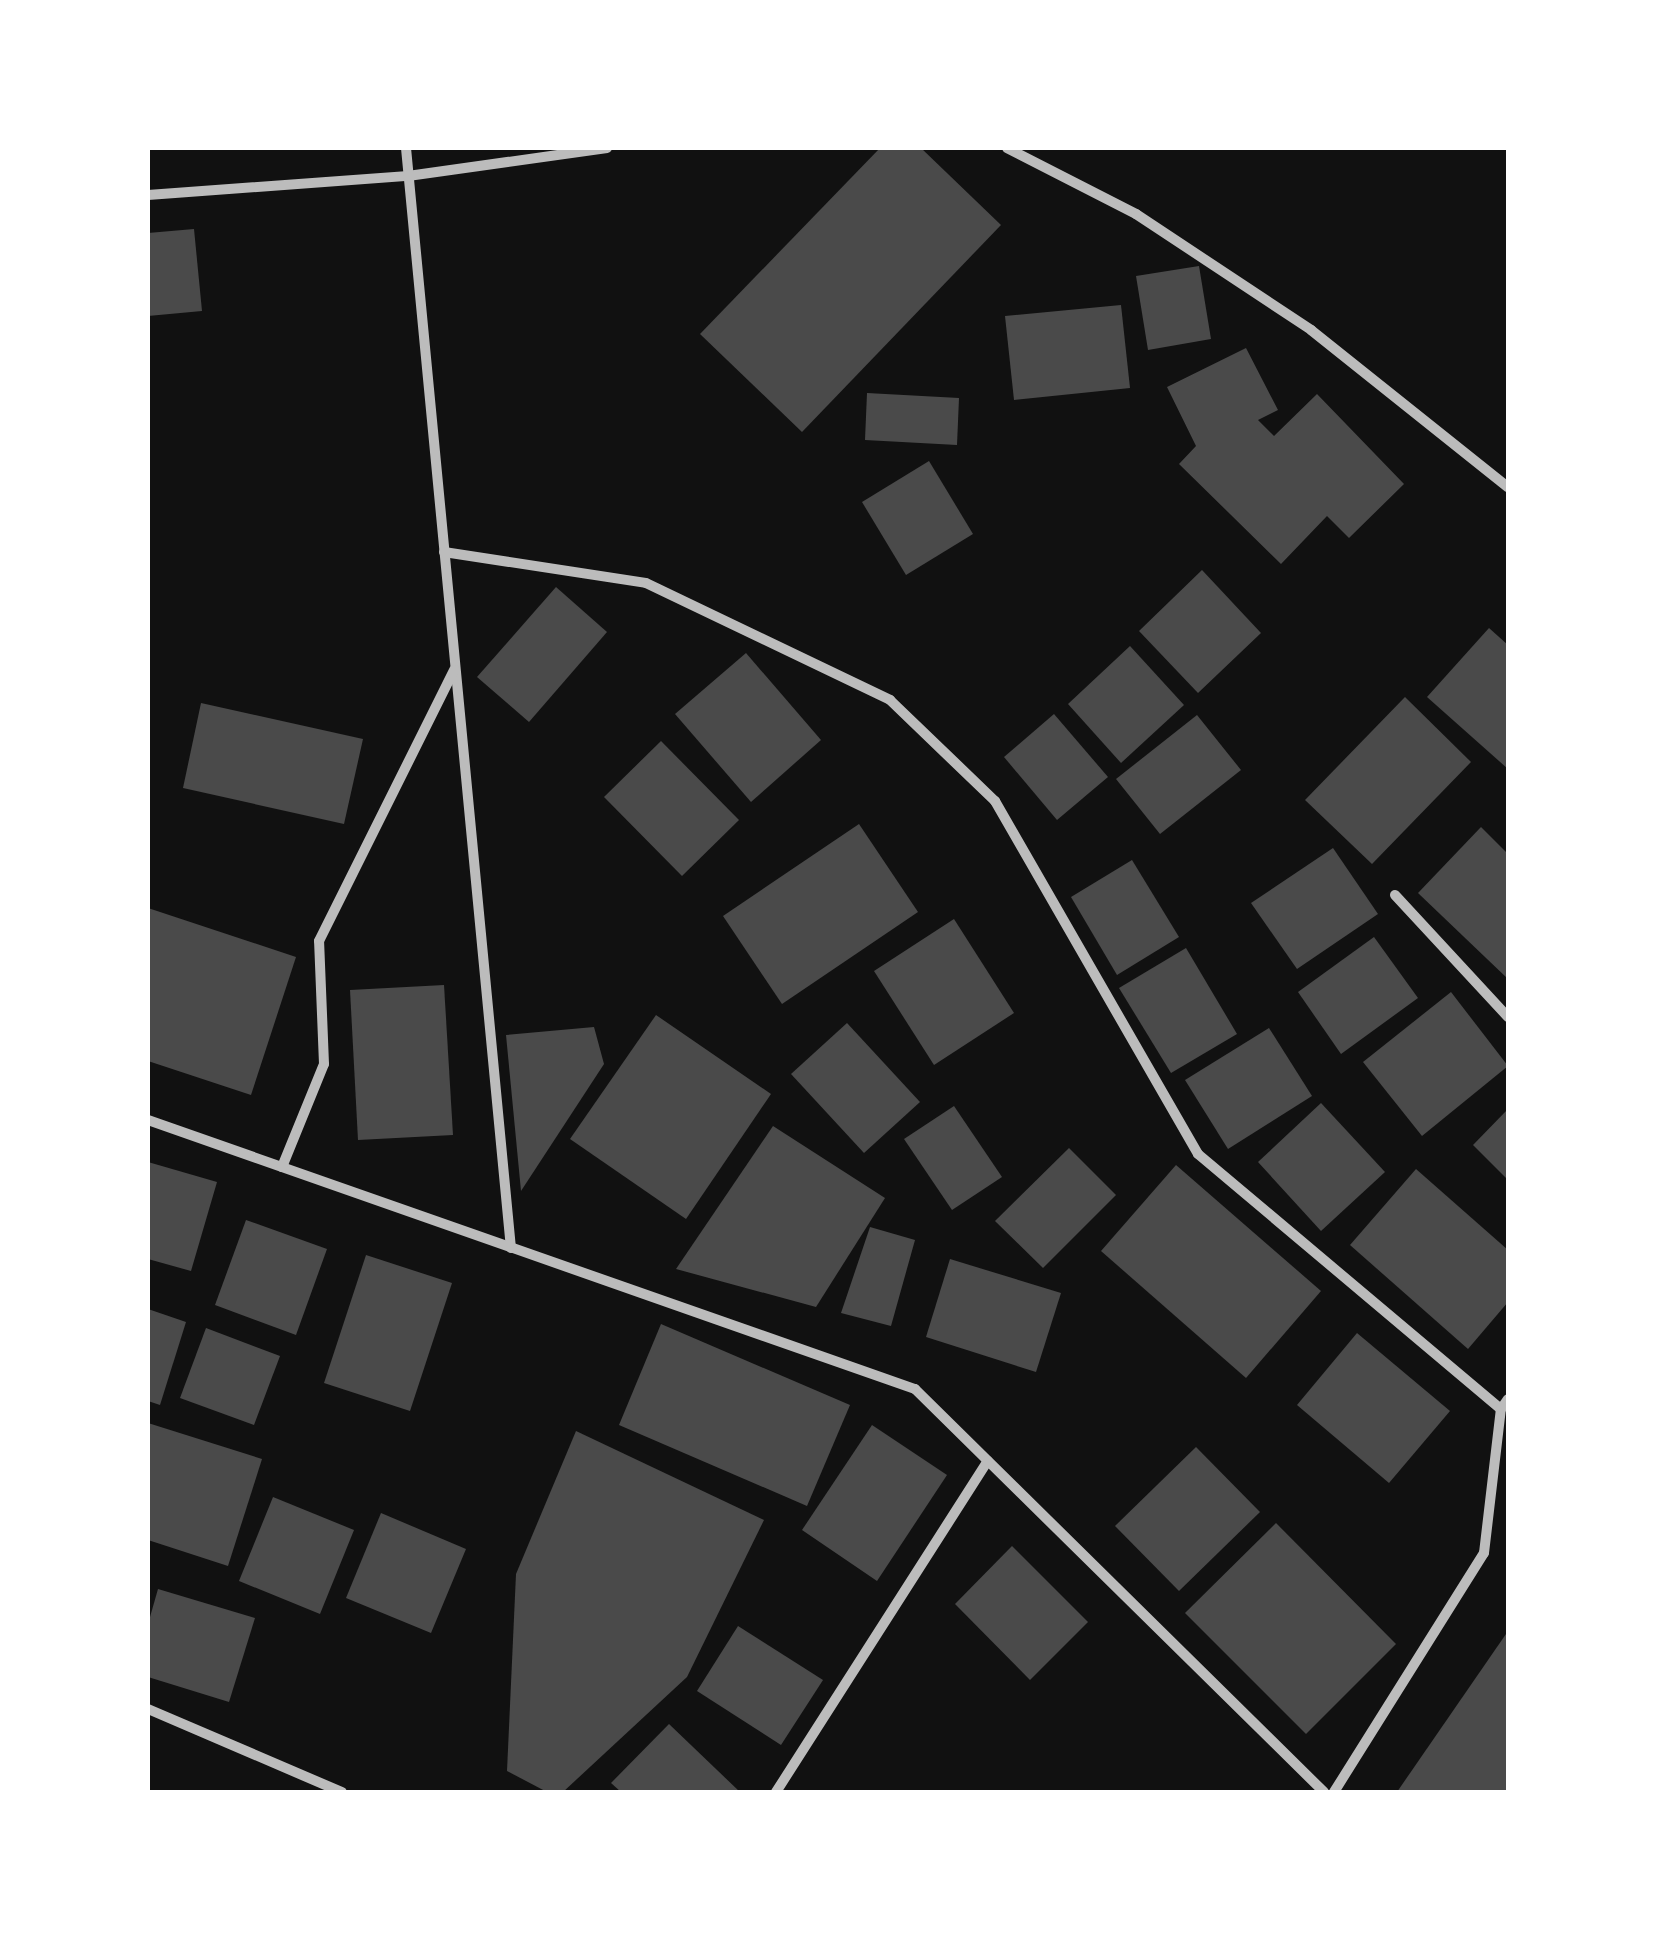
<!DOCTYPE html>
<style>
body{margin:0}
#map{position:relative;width:1656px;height:1940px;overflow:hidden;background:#111;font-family:Jost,sans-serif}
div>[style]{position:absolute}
.building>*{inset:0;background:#4a4a4a}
.minor>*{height:10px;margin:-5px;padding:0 5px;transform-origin:5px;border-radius:5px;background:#bcbcbc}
span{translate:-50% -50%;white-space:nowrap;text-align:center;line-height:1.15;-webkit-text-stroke:10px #fff;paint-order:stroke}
.frame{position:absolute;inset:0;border:150px solid #fff;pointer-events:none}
</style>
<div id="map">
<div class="building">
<div style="clip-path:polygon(880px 148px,921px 148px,1001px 225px,802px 432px,700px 334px)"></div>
<div style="clip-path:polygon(194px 229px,202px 311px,148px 316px,148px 233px)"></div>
<div style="clip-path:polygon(1199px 266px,1211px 339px,1148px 350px,1136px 276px)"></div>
<div style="clip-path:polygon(1121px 305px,1130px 388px,1014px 400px,1005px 316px)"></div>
<div style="clip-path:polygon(1246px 348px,1278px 410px,1258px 420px,1274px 436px,1317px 394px,1404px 484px,1349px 538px,1327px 516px,1281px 564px,1179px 464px,1196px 446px,1167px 387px)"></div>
<div style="clip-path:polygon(867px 393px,959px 398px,957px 445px,865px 440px)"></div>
<div style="clip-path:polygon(929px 461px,973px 534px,906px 575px,862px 502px)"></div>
<div style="clip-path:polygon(1202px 570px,1261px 633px,1198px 693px,1139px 631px)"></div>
<div style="clip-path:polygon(556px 587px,607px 632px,529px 722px,477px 677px)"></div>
<div style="clip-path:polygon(1489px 628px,1508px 645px,1508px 769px,1427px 697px)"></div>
<div style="clip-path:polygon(1130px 646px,1184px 705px,1121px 763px,1068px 704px)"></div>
<div style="clip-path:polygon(746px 653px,821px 740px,751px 802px,675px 714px)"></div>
<div style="clip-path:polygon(1405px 697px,1471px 762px,1372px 864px,1305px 800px)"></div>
<div style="clip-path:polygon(201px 703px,363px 739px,344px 824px,183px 788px)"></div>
<div style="clip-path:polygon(1054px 714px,1108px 777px,1057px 820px,1004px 757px)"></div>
<div style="clip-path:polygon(1197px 715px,1241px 770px,1160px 834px,1116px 779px)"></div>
<div style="clip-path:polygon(661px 741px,739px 820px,682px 876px,604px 797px)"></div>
<div style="clip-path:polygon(859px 824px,918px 912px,782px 1004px,723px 916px)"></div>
<div style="clip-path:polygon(1481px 827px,1508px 854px,1508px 979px,1418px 893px)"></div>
<div style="clip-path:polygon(1333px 848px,1378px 914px,1297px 969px,1251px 903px)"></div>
<div style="clip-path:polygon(1132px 860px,1179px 937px,1117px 975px,1071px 897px)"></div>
<div style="clip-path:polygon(148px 908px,296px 957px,251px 1095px,148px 1061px)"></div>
<div style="clip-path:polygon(954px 919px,1014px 1013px,934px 1065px,874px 971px)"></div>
<div style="clip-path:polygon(1374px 937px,1418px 998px,1341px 1054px,1298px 992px)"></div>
<div style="clip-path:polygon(1186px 948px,1237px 1034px,1171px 1073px,1119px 988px)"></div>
<div style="clip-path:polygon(444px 985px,453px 1135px,358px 1140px,350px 990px)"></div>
<div style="clip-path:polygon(1451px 992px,1508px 1066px,1422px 1136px,1363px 1062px)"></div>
<div style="clip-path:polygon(656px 1015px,771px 1094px,686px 1219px,570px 1139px)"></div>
<div style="clip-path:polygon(847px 1023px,920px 1102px,864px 1153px,791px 1074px)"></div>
<div style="clip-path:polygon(594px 1027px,604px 1064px,521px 1191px,506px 1035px)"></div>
<div style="clip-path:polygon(1269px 1028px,1312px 1096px,1228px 1149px,1185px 1080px)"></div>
<div style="clip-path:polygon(1321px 1103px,1385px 1172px,1321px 1231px,1258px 1162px)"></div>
<div style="clip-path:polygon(954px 1106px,1002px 1177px,952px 1210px,904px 1139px)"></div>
<div style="clip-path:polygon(1508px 1109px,1508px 1180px,1473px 1145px)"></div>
<div style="clip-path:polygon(773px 1126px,885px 1198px,816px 1307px,676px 1269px)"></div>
<div style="clip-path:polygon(1069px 1148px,1116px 1195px,1043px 1268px,995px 1221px)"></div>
<div style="clip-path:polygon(148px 1162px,217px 1182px,191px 1271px,148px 1259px)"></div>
<div style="clip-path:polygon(1176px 1165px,1321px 1291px,1246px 1378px,1101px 1251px)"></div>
<div style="clip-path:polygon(1416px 1169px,1508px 1250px,1508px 1302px,1468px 1349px,1350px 1245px)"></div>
<div style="clip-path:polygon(246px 1220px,327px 1249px,296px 1335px,215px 1305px)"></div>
<div style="clip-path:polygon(870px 1227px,915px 1240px,891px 1326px,841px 1313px)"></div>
<div style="clip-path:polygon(366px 1255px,452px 1283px,410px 1411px,324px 1383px)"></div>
<div style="clip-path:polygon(950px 1259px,1061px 1293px,1036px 1372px,926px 1337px)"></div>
<div style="clip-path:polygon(148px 1309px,186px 1322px,160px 1405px,148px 1401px)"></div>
<div style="clip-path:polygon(661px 1324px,850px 1405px,807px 1506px,619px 1425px)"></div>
<div style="clip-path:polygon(206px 1328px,280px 1356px,254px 1425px,180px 1398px)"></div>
<div style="clip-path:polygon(1357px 1333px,1450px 1411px,1389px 1483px,1297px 1405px)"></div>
<div style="clip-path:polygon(148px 1423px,262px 1459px,228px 1566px,148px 1540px)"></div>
<div style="clip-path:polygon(872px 1425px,947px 1475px,877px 1581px,802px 1530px)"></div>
<div style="clip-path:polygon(576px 1431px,764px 1520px,687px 1677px,563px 1792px,547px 1792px,507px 1771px,516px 1574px)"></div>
<div style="clip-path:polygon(1196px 1447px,1260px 1512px,1179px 1591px,1115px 1526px)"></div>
<div style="clip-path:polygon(273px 1497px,354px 1530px,320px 1614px,239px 1581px)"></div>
<div style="clip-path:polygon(381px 1513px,466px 1549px,431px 1633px,346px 1598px)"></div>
<div style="clip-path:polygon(1276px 1523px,1396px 1644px,1306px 1734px,1185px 1613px)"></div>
<div style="clip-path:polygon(1012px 1546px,1088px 1622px,1030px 1680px,955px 1604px)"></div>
<div style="clip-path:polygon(158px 1589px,255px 1618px,229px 1702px,148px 1677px,148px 1624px)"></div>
<div style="clip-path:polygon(738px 1626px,823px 1680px,781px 1745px,697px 1691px)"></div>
<div style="clip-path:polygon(1506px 1634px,1508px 1792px,1397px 1792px)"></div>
<div style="clip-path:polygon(669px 1724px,740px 1792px,621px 1792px,611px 1783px)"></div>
</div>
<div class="minor">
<div style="left:406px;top:148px;width:1105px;rotate:84.55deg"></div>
<div style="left:1007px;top:148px;width:145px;rotate:27.1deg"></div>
<div style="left:1136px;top:214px;width:210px;rotate:33.5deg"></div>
<div style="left:1311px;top:330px;width:252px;rotate:38.6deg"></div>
<div style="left:148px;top:195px;width:261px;rotate:-4.2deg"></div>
<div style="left:408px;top:176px;width:201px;rotate:-8deg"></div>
<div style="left:444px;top:552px;width:204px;rotate:8.7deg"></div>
<div style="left:646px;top:583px;width:271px;rotate:25.6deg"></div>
<div style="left:890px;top:700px;width:146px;rotate:43.9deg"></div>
<div style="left:995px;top:801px;width:407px;rotate:60.1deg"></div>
<div style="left:1198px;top:1154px;width:396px;rotate:40.1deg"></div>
<div style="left:1395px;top:895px;width:166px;rotate:47.2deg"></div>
<div style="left:148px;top:1120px;width:813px;rotate:19.33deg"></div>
<div style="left:915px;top:1389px;width:574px;rotate:44.58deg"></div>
<div style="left:282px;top:1167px;width:111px;rotate:-67.8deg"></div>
<div style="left:324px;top:1064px;width:123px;rotate:-92.3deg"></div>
<div style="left:319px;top:941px;width:303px;rotate:-63.5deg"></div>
<div style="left:148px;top:1709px;width:211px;rotate:23.2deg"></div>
<div style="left:776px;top:1792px;width:393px;rotate:-57.4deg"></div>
<div style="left:1334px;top:1792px;width:282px;rotate:-57.9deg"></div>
<div style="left:1484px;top:1553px;width:145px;rotate:-83.3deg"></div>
<div style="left:1501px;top:1409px;width:12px;rotate:-55deg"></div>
</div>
<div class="frame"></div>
</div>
